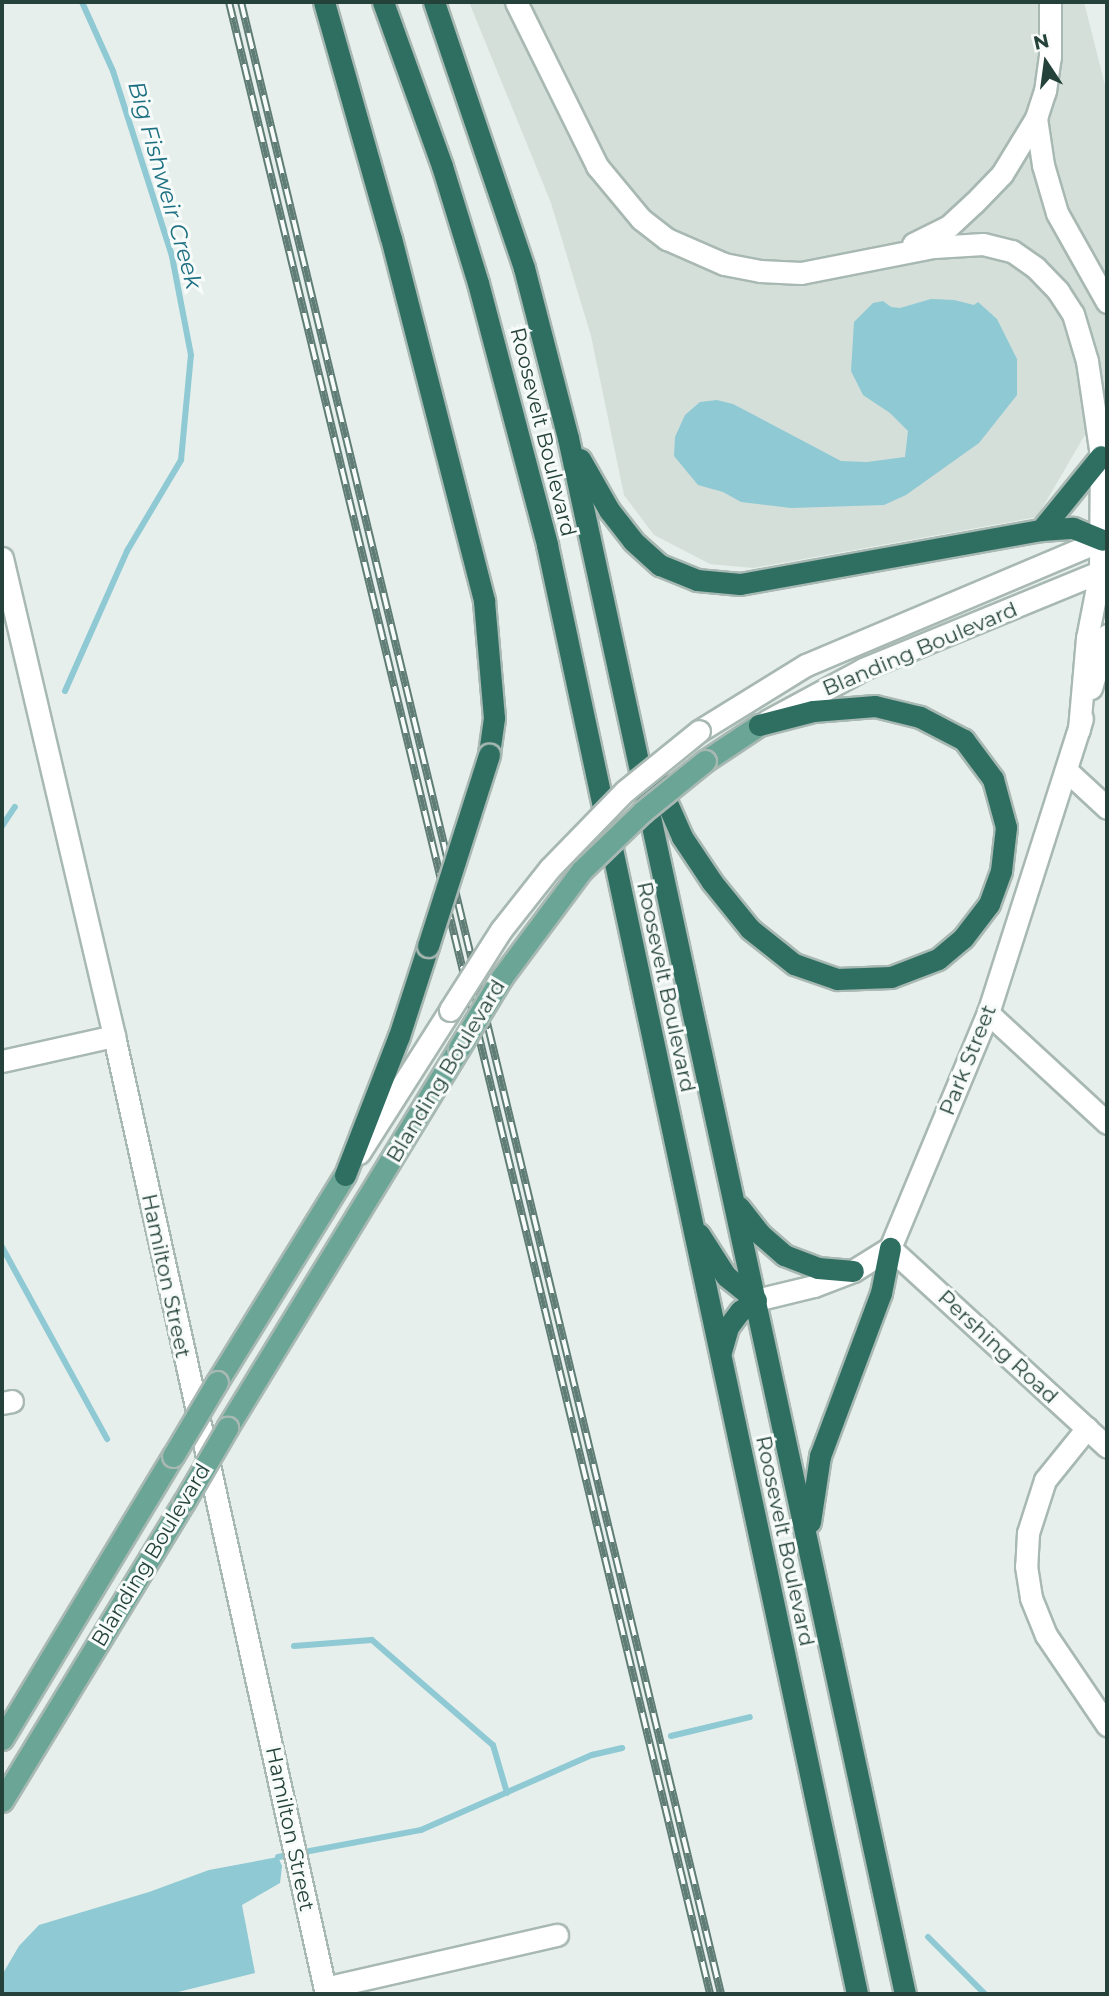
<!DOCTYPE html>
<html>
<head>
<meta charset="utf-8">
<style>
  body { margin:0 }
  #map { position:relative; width:1109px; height:1996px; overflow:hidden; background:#e6efeb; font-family:Montserrat,sans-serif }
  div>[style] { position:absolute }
  .built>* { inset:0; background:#d4dfda }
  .water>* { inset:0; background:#8ec9d4 }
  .stream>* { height:6px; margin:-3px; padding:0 3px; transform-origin:3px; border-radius:3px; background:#8ec9d4 }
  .roads { filter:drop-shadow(2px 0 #a8b8b2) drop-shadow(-2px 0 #a8b8b2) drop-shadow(0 2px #a8b8b2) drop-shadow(0 -2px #a8b8b2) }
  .minor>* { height:21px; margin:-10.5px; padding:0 10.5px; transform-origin:10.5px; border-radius:10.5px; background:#fff }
  .major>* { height:21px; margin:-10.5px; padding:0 10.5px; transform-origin:10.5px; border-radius:10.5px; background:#6aa596 }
  .highway>* { height:21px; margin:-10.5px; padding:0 10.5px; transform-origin:10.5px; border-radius:10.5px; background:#2f6f62 }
  .rail>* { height:8px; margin-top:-4px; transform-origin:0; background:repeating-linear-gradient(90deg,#f7fbf9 0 16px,#5f7d75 0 32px); box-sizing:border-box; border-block:2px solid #5f7d75 }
  .bridges { filter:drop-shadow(2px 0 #a8b8b2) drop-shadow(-2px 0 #a8b8b2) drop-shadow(0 2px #a8b8b2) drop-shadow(0 -2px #a8b8b2) }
  .minor-bridge>* { height:21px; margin:-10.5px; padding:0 10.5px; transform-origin:10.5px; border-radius:10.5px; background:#fff }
  .major-bridge>* { height:21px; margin:-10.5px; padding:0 10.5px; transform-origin:10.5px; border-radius:10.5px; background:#6aa596 }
  .highway-bridge>* { height:21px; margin:-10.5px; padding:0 10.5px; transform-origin:10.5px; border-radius:10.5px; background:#2f6f62 }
  span { translate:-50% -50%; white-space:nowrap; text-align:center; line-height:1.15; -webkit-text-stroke:6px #f7fbf9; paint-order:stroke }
  .street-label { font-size:21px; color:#24423a }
  .water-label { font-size:23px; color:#1c6f80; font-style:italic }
  .frame { position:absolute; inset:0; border:4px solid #24423a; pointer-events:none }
  .north { position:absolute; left:1011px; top:28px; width:70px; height:70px; -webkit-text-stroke:5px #f7fbf9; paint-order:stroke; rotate:347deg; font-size:19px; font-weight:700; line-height:28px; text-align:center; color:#24423a }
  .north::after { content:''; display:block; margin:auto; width:24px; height:32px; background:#24423a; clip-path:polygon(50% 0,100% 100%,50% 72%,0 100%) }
</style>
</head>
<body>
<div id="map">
  <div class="built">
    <div style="clip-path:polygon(469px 2px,1084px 2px,1107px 93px,1107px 397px,1037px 517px,753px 568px,710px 564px,654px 535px,624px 495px,591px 336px,551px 203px)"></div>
  </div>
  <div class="water">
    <div style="clip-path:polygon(931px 299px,954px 300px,974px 305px,978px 302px,997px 319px,1017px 359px,1017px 395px,979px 443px,906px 495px,884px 505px,791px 508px,741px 502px,723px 492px,698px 485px,674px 456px,675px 437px,685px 415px,700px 402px,717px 400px,733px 404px,841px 461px,867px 462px,905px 457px,908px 431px,890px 413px,863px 395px,851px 371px,854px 322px,873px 303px,883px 301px,891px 307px,900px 308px)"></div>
    <div style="clip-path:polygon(278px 1857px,282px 1866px,280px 1883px,242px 1905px,255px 1973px,170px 1994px,2px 1994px,2px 1975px,19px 1946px,39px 1925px,149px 1892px,209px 1870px)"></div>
  </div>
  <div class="stream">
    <div style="left:65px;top:691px;width:153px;rotate:-66.1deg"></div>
    <div style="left:127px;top:551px;width:106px;rotate:-59.3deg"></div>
    <div style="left:181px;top:460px;width:105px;rotate:-84.6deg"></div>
    <div style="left:191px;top:355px;width:101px;rotate:-100.9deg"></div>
    <div style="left:172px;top:256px;width:194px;rotate:-107.7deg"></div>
    <div style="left:113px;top:71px;width:76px;rotate:-114.2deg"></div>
    <div style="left:2px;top:826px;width:23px;rotate:-56deg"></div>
    <div style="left:2px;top:1247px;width:219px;rotate:61.3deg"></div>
    <div style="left:294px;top:1646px;width:78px;rotate:-4.4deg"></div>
    <div style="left:372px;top:1640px;width:160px;rotate:41deg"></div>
    <div style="left:493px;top:1745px;width:50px;rotate:73.7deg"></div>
    <div style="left:671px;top:1736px;width:81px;rotate:-13.5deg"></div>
    <div style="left:278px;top:1857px;width:146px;rotate:-10.7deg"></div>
    <div style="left:421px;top:1830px;width:187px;rotate:-23.7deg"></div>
    <div style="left:592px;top:1755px;width:31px;rotate:-13deg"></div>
    <div style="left:928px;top:1937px;width:81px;rotate:45deg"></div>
  </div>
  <div class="roads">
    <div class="minor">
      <div style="left:516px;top:2px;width:183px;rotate:63.7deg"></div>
      <div style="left:597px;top:166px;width:69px;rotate:50.3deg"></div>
      <div style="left:641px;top:219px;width:33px;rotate:38deg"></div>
      <div style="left:667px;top:239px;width:62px;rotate:23.7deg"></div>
      <div style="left:724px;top:264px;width:37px;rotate:11deg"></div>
      <div style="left:760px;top:271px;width:41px;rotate:2.8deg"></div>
      <div style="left:801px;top:273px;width:136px;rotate:-11.1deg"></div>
      <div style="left:934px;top:247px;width:49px;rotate:-3.5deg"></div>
      <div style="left:983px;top:244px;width:30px;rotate:14deg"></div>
      <div style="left:1012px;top:251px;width:29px;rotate:35deg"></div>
      <div style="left:1036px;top:268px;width:32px;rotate:46deg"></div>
      <div style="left:1058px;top:291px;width:27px;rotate:57deg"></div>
      <div style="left:1073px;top:314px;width:49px;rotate:73.4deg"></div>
      <div style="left:1087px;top:361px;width:96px;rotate:81.6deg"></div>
      <div style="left:1101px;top:456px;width:116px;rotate:90.5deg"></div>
      <div style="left:1100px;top:572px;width:67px;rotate:101.1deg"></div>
      <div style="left:1087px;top:638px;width:92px;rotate:95deg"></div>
      <div style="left:1036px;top:118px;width:48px;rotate:81.5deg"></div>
      <div style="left:1043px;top:165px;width:50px;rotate:73.7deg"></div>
      <div style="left:1057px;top:213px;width:102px;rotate:60.7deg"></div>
      <div style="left:913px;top:244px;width:40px;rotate:-26.6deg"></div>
      <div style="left:949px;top:226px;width:34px;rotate:-43deg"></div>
      <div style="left:974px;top:203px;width:40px;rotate:-46deg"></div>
      <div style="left:1002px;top:174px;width:66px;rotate:-58.7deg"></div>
      <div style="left:1036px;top:118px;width:28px;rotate:-72deg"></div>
      <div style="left:1045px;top:91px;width:34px;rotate:-82deg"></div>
      <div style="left:1050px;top:57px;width:55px;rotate:-90deg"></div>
      <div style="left:2px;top:558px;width:491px;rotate:76.8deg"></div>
      <div style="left:114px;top:1036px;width:981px;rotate:77.52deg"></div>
      <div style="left:1091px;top:688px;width:55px;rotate:-73.2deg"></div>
      <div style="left:767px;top:721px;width:109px;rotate:-28.4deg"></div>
      <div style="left:863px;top:669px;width:264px;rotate:-22.3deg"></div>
      <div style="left:699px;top:731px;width:126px;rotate:-31.7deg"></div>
      <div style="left:806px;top:665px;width:327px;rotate:-22.9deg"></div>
      <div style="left:1066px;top:770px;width:56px;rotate:42.8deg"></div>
      <div style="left:988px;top:1013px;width:162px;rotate:42.7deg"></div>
      <div style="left:2px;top:1061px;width:115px;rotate:-12.6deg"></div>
      <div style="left:359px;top:1153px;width:169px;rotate:-57.5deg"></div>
      <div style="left:890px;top:1248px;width:294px;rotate:42.5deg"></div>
      <div style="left:756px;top:1300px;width:60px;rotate:-13.6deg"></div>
      <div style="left:814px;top:1286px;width:42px;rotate:-21deg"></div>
      <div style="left:853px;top:1271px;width:44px;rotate:-31.9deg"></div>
      <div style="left:890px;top:1248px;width:255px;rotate:-67.4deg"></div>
      <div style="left:988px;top:1013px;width:309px;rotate:-72.3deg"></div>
      <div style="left:2px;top:1403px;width:10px;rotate:-11deg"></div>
      <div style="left:1087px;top:1428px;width:67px;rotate:128.9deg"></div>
      <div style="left:1045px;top:1480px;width:56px;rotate:107.8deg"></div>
      <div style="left:1028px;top:1533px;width:33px;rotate:93deg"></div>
      <div style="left:1026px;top:1566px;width:32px;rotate:81deg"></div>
      <div style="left:1031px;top:1598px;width:40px;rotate:68deg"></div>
      <div style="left:1046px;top:1635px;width:109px;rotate:55.9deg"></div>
      <div style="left:325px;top:1988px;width:238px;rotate:-12.9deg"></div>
    </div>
    <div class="major">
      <div style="left:705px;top:761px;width:65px;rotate:-33.7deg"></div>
      <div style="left:217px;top:1382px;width:243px;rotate:-58.3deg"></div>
      <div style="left:227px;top:1428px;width:445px;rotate:-58.6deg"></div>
      <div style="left:2px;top:1739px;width:331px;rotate:-58.9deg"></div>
      <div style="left:2px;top:1801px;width:350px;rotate:-58.7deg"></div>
    </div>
    <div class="highway">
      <div style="left:324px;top:2px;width:245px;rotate:74.2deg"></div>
      <div style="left:391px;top:238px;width:375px;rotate:75.6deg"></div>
      <div style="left:484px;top:601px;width:117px;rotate:85.1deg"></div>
      <div style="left:494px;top:718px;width:37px;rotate:98deg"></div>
      <div style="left:383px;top:2px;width:174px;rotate:70.2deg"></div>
      <div style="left:442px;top:166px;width:122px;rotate:72.9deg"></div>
      <div style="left:478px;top:283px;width:271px;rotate:75.2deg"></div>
      <div style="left:547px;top:545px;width:1482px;rotate:77.92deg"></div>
      <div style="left:434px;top:2px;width:281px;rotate:71.3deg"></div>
      <div style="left:524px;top:268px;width:176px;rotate:75.5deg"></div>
      <div style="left:568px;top:438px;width:1592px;rotate:77.78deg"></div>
      <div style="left:580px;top:459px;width:59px;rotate:60.4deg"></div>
      <div style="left:609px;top:510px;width:39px;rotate:52deg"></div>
      <div style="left:633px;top:541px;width:36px;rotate:42deg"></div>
      <div style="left:660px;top:565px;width:40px;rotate:22deg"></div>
      <div style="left:697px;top:580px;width:43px;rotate:5.3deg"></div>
      <div style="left:740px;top:584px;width:306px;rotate:-10.2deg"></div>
      <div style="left:1041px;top:530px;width:32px;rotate:-4deg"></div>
      <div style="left:1073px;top:528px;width:31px;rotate:22deg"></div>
      <div style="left:1041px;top:530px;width:95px;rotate:-51deg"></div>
      <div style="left:656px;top:778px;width:64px;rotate:66.2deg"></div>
      <div style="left:682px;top:837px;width:54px;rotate:56.3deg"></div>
      <div style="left:712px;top:882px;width:60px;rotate:51deg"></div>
      <div style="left:750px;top:929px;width:56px;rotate:38.5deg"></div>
      <div style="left:794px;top:964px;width:46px;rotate:19.2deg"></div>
      <div style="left:837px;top:979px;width:54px;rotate:-2.1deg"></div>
      <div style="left:891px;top:977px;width:50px;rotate:-21deg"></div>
      <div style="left:938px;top:959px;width:33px;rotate:-40deg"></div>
      <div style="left:963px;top:938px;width:43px;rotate:-52.6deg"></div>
      <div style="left:989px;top:904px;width:35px;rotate:-70deg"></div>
      <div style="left:1001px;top:871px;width:44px;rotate:-83.5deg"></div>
      <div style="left:1006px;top:827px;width:50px;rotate:-105.2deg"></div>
      <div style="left:993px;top:779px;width:49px;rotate:-126.6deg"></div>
      <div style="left:964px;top:740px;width:50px;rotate:-152.4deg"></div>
      <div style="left:920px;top:717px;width:46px;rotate:-166.3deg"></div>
      <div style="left:875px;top:706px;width:62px;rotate:175.4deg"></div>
      <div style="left:813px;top:711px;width:56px;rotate:165.5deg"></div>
      <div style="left:345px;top:1175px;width:149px;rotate:-68.8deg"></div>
      <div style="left:399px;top:1036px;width:95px;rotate:-72.1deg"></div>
      <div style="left:739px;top:1207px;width:34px;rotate:52deg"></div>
      <div style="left:760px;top:1234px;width:32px;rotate:41deg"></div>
      <div style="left:784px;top:1255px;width:36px;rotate:21deg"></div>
      <div style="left:818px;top:1268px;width:35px;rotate:5deg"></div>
      <div style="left:699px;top:1234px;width:50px;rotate:57.3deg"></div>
      <div style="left:726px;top:1276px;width:38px;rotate:39deg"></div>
      <div style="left:756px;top:1300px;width:19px;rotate:145deg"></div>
      <div style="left:740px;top:1311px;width:20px;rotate:127deg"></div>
      <div style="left:728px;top:1327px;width:25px;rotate:106deg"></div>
      <div style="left:810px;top:1522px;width:67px;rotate:-81.4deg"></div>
      <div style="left:820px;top:1456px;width:174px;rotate:-69.5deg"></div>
      <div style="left:881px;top:1293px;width:46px;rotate:-78.7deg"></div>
    </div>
  </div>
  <div class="rail">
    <div style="left:229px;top:2px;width:2049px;rotate:76.42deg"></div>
    <div style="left:241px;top:2px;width:2049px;rotate:76.45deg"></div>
  </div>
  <div class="bridges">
    <div class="minor-bridge">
      <div style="left:450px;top:1010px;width:95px;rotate:-57.5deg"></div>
      <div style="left:501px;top:930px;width:79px;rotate:-51.7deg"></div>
      <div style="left:550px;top:868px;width:107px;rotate:-45.8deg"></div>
      <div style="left:625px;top:791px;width:95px;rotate:-39deg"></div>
    </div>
    <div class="major-bridge">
      <div style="left:459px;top:1048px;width:83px;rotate:-58.8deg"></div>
      <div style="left:502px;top:977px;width:132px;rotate:-53.3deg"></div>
      <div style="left:581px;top:871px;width:85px;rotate:-44deg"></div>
      <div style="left:642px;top:812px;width:81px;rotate:-39deg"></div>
      <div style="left:173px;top:1456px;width:86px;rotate:-59.3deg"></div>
      <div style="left:184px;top:1502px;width:86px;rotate:-59.8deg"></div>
    </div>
    <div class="highway-bridge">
      <div style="left:428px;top:946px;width:201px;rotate:-72.3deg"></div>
    </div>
  </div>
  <div class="street-label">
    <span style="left:543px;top:432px;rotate:76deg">Roosevelt Boulevard</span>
    <span style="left:920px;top:649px;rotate:-23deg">Blanding Boulevard</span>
    <span style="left:666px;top:987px;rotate:78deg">Roosevelt Boulevard</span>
    <span style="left:968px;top:1060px;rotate:-68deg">Park Street</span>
    <span style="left:446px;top:1071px;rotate:-59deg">Blanding Boulevard</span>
    <span style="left:166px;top:1276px;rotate:78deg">Hamilton Street</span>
    <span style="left:998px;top:1347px;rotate:43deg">Pershing Road</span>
    <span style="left:785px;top:1541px;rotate:78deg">Roosevelt Boulevard</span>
    <span style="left:151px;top:1555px;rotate:-59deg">Blanding Boulevard</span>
    <span style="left:290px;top:1829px;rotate:78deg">Hamilton Street</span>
  </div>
  <div class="water-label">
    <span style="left:165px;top:185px;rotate:74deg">Big Fishweir Creek</span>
  </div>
  <div class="frame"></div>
  <div class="north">N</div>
</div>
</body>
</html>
